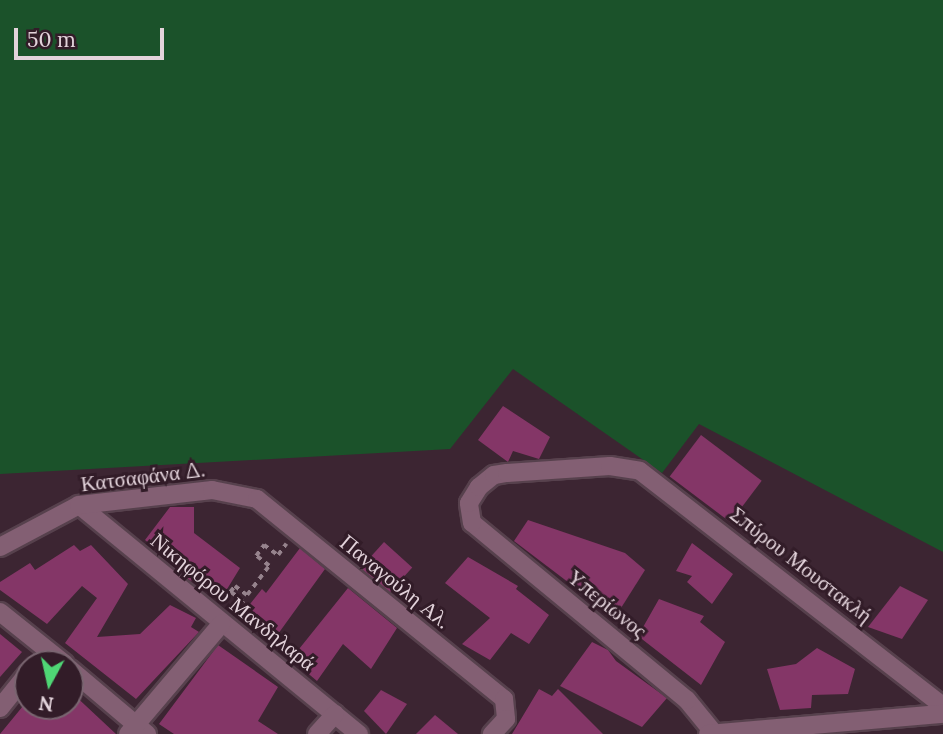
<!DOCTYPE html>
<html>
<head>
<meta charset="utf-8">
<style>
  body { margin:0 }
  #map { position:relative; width:943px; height:734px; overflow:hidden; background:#3c2532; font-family:Lora,serif }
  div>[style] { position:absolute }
  .green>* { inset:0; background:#1b522a }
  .building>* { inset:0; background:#843667; transform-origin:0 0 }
  .path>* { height:3.5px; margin-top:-1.75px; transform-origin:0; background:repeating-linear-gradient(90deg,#96838d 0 5px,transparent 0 10px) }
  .roads { filter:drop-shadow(2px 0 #57414d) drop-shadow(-2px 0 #57414d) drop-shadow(0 2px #57414d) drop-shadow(0 -2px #57414d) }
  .minor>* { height:18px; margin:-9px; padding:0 9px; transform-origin:9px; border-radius:9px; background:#835f73 }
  span { translate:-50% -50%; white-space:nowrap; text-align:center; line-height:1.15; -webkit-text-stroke:6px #321c28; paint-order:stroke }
  .street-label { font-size:21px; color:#e3d3db }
  .north { position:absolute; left:14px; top:650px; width:70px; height:70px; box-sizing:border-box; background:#321c28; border:2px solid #796570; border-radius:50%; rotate:188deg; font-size:19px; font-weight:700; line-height:28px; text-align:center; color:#e3d3db }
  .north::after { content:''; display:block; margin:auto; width:24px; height:32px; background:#4fd675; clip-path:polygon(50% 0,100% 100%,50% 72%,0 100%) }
  .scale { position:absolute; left:14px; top:28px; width:150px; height:32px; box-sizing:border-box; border:4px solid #e3d3db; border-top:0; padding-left:9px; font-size:21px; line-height:24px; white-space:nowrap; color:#e3d3db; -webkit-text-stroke:5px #321c28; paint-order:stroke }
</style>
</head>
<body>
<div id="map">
  <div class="green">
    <div style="clip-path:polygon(0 0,943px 0,943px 552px,699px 424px,662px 473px,513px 369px,450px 449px,0 474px)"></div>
  </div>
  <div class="building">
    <div style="clip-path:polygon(503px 406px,550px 437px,539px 459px,513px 451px,508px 462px,478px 440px)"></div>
    <div style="left:701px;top:435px;width:76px;height:52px;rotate:37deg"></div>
    <div style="clip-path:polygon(170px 507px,194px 507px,194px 533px,240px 568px,221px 599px,188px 579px,188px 574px,145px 540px)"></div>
    <div style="clip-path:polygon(528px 520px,625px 553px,645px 570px,621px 608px,581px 592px,514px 541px)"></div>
    <div style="left:384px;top:542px;width:38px;height:35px;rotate:42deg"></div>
    <div style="clip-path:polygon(692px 543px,733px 574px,712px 604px,687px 582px,692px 576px,676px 571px)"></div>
    <div style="clip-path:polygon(74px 545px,80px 551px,91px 545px,128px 584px,97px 637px,140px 634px,170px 605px,196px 618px,191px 627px,199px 632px,136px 699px,65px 643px,97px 598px,82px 586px,47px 624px,0 590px,0 582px,30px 563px,35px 570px)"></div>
    <div style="clip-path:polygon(300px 548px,325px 569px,278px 634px,243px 613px,262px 589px,266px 593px)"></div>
    <div style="clip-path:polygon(468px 557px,518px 586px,516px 589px,549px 615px,529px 644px,511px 633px,490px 660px,462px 644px,490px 618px,445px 583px)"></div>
    <div style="clip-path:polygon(900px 586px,928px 600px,902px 639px,868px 627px)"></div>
    <div style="clip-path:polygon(348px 588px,397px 628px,371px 669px,343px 644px,317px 681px,291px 659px)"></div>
    <div style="clip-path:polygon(659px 599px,704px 616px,700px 622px,725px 642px,701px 685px,638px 636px)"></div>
    <div style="clip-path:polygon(0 634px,22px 652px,0 677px)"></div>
    <div style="clip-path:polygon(592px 642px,608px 650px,616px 661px,667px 698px,642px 727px,560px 686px)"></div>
    <div style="clip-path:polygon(218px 645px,278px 687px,258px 721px,278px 734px,174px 734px,159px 724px)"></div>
    <div style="clip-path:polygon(817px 648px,855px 669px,848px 694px,812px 695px,811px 708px,780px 710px,767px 669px,796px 664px)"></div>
    <div style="clip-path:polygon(539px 689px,552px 696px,558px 689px,603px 734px,512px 734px)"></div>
    <div style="clip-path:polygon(381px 690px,407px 704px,386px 734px,364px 711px)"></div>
    <div style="clip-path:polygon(70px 691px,116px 734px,0 734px,23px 706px,70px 706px)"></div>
    <div style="clip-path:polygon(435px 715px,458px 734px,416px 734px)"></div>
  </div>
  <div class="path">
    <div style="left:237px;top:610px;width:11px;rotate:-56deg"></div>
    <div style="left:243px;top:601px;width:16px;rotate:-145deg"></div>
    <div style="left:230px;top:592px;width:8px;rotate:-50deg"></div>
    <div style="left:235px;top:586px;width:15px;rotate:37deg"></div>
    <div style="left:247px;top:595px;width:36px;rotate:-53deg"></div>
    <div style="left:269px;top:566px;width:16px;rotate:-142deg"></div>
    <div style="left:256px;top:556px;width:14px;rotate:-54deg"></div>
    <div style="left:264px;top:545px;width:17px;rotate:36deg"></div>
    <div style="left:278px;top:555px;width:14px;rotate:-54deg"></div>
  </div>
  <div class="roads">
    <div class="minor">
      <div style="left:79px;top:505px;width:362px;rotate:39.3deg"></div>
      <div style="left:0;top:547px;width:89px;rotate:-28deg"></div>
      <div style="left:79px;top:505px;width:134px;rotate:-6.4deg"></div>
      <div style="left:212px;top:490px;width:46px;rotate:11.3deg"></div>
      <div style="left:257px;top:499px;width:318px;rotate:39deg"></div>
      <div style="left:504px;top:699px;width:20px;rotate:84deg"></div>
      <div style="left:506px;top:719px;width:21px;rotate:133deg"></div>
      <div style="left:0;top:612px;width:83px;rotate:38.7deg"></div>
      <div style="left:70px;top:669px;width:101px;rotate:40.2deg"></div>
      <div style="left:0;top:708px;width:45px;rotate:-51.3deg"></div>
      <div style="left:714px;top:733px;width:43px;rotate:-129.3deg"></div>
      <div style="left:687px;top:700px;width:278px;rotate:-140.5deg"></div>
      <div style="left:472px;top:523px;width:20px;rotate:-99deg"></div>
      <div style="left:469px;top:503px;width:19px;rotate:-58deg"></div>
      <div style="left:479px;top:487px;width:19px;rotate:-39deg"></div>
      <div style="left:494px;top:475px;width:13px;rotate:-9deg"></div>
      <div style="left:507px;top:473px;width:103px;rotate:-3.9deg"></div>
      <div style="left:610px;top:466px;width:30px;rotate:9deg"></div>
      <div style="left:640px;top:471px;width:383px;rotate:37.8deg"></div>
      <div style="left:128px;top:734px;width:145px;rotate:-49.7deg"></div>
      <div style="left:317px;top:734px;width:27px;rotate:-48deg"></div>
      <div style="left:708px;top:734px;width:236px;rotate:-4.9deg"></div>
    </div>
  </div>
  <div class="street-label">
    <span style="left:143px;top:477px;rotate:-7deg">Κατσαφάνα Δ.</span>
    <span style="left:801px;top:565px;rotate:38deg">Σπύρου Μουστακλή</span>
    <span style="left:395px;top:582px;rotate:39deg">Παναγούλη Αλ.</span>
    <span style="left:233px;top:602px;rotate:39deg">Νικηφόρου Μανδηλαρά</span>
    <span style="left:607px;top:604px;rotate:39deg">Υπερίωνος</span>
  </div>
  <div class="north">N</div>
  <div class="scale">50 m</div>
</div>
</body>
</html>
